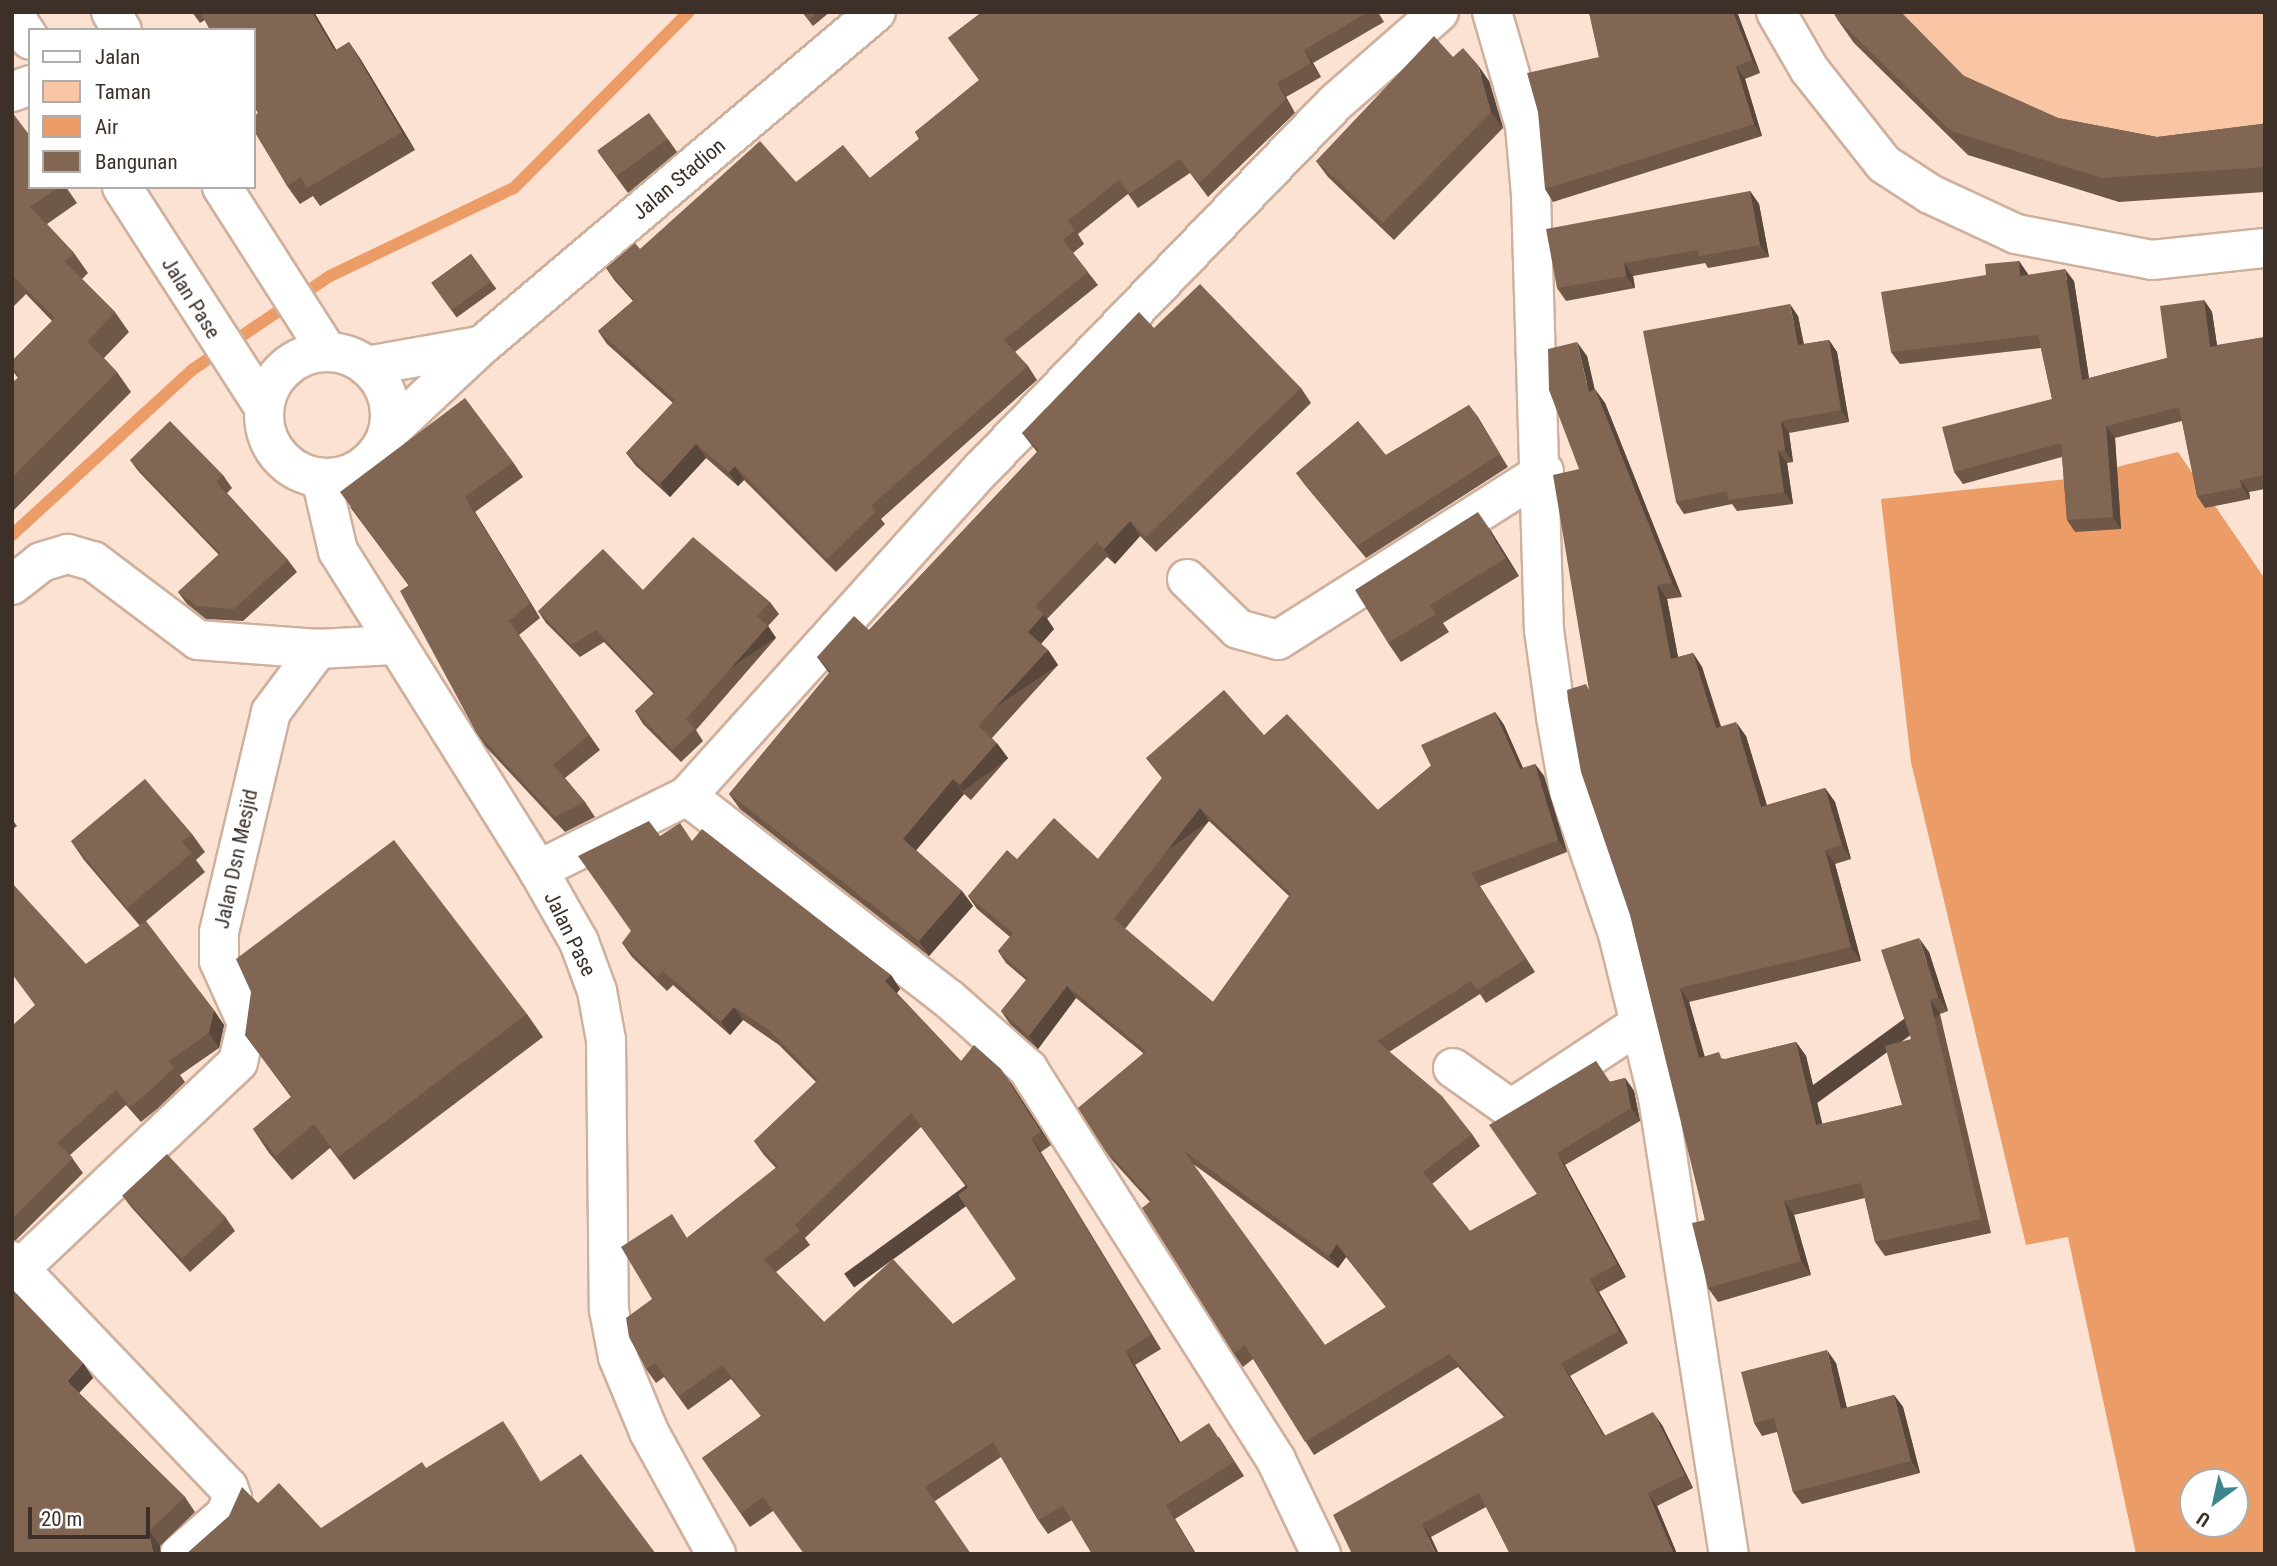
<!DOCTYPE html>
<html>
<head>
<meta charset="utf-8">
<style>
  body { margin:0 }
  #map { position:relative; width:2277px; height:1566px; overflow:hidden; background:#fbe2d2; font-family:"Roboto Condensed",sans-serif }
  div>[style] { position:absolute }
  .green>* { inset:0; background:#f9c6a5 }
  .water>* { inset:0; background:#ec9d67 }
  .stream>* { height:12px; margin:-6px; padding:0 6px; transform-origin:6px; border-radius:6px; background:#ec9d67 }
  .roads { filter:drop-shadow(2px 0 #ceb09d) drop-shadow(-2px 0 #ceb09d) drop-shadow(0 2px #ceb09d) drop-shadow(0 -2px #ceb09d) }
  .street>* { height:38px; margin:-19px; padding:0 19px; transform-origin:19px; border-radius:19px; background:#fff }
  .secondary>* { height:38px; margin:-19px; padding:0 19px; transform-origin:19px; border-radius:19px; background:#fff }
  .secondary>.ring { margin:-19px; padding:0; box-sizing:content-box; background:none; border:38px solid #fff; border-radius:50% }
  .wall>* { inset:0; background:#6f5848; transform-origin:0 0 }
  .shaded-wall>* { inset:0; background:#5a473b; transform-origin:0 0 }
  .building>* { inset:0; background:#816654; transform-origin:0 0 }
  span { translate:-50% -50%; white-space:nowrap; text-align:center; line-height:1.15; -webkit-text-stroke:7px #fff; paint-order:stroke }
  .street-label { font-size:21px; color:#3c3029 }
  .frame { position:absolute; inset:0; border:14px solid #3c3029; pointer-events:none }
  .legend { position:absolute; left:28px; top:28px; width:228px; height:161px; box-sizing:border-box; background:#fff; border:2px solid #b1aca9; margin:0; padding:9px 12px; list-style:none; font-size:21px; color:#3c3029 }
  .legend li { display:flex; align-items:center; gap:14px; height:35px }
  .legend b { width:35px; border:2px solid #b1aca9 }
  .north { position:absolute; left:2179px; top:1468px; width:70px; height:70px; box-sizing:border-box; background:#fff; border:2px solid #b1aca9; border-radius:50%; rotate:213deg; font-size:19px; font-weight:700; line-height:28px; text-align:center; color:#3c3029 }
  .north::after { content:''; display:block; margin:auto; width:24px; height:32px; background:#3e868d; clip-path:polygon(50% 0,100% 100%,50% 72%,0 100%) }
  .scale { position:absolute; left:28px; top:1507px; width:122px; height:32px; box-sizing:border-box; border:4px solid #3c3029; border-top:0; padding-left:9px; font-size:21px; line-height:24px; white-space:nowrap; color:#3c3029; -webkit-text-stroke:5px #fff; paint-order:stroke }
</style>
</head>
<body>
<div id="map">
  <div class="green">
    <div style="clip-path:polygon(1838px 12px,2265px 12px,2265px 192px,1968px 155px,1854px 43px)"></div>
  </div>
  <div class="water">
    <div style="clip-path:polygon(evenodd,2178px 452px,2265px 579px,2265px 1554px,2136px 1554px,2068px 1237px,2026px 1245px,1911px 762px,1881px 499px,2067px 479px,2178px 452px,2193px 1482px,2235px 1482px,2235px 1524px,2193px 1524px,2193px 1482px)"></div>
  </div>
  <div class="stream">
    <div style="left:12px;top:535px;width:244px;rotate:-42.5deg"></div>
    <div style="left:192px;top:370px;width:167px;rotate:-34.3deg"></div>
    <div style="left:330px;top:276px;width:204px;rotate:-25.6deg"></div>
    <div style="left:514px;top:188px;width:248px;rotate:-45.2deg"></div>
  </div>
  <div class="roads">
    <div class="street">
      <div style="left:1492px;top:12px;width:119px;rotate:73.9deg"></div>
      <div style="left:1525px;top:126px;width:69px;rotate:85deg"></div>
      <div style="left:1531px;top:195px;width:435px;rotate:88.3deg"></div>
      <div style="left:1544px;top:630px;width:88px;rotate:82.1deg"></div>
      <div style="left:1556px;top:717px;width:75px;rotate:80deg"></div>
      <div style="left:1569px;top:791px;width:151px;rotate:71.1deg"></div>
      <div style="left:1618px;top:934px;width:168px;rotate:76.2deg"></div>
      <div style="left:1658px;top:1097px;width:462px;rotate:81.2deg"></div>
      <div style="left:1776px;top:12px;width:66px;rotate:59.9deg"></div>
      <div style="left:1809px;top:69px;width:121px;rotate:51.7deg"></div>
      <div style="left:1884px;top:164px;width:55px;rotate:33.1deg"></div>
      <div style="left:1930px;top:194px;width:95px;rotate:24.9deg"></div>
      <div style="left:2016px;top:234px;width:138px;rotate:10.8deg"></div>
      <div style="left:2152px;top:260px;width:114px;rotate:-6.1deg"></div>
      <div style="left:367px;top:366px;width:114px;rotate:-10.1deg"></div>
      <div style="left:388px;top:433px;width:127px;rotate:-43.1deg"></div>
      <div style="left:481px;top:346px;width:517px;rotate:-40.22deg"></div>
      <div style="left:321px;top:478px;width:75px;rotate:76.9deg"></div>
      <div style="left:338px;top:551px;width:377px;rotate:57.9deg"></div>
      <div style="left:538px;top:870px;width:83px;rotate:60.3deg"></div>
      <div style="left:579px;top:942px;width:52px;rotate:69.8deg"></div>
      <div style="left:597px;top:991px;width:50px;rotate:79.6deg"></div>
      <div style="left:606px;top:1040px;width:270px;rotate:89.4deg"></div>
      <div style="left:609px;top:1310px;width:48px;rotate:79.2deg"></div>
      <div style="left:618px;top:1357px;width:81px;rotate:67.5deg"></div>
      <div style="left:649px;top:1432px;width:139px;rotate:61.2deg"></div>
      <div style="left:1187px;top:579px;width:71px;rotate:44.4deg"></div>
      <div style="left:1238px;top:629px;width:41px;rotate:15.4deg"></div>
      <div style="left:1278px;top:640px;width:315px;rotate:-32.4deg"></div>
      <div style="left:12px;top:585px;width:37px;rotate:-38deg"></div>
      <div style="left:41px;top:562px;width:28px;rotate:-17deg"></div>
      <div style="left:68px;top:554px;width:26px;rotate:16deg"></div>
      <div style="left:93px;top:561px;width:131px;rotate:37deg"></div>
      <div style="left:198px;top:640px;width:120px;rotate:4.3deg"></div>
      <div style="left:318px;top:649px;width:76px;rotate:-3deg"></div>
      <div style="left:687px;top:796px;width:331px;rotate:37.8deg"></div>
      <div style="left:949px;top:999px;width:106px;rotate:41.5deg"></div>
      <div style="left:1028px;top:1069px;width:463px;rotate:57.6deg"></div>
      <div style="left:1276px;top:1460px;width:104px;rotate:64.4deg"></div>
      <div style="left:538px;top:870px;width:166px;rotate:-26.4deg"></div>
      <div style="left:687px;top:796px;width:433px;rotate:-48deg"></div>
      <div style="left:977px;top:474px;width:516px;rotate:-46.02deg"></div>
      <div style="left:1335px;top:103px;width:138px;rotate:-41.2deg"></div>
      <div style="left:1453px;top:1068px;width:71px;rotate:35.3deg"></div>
      <div style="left:1511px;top:1109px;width:156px;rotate:-33.5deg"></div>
      <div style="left:12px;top:1261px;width:313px;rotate:46.3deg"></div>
      <div style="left:228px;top:1487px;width:12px;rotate:70deg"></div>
      <div style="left:232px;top:1498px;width:18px;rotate:112deg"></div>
      <div style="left:225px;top:1515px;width:60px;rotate:139.1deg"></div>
      <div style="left:12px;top:1276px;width:311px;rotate:-43.4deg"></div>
      <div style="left:238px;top:1062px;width:40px;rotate:-77deg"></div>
      <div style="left:247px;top:1023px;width:68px;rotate:-114.3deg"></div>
      <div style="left:219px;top:961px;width:29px;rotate:-90deg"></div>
      <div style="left:219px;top:932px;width:226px;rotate:-76.7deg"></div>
      <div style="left:271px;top:712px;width:79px;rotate:-53.3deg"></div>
    </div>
    <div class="secondary">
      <div style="left:12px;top:12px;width:33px;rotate:57deg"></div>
      <div style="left:111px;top:12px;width:21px;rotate:59deg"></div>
      <div style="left:12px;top:92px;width:19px;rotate:-21deg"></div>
      <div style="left:122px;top:187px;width:262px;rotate:57.2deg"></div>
      <div style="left:222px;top:187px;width:195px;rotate:57.4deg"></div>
      <div class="ring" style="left:264px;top:352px;width:88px;height:88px"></div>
    </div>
  </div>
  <div class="wall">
    <div style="clip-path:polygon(192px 12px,314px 12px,336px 50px,349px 42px,361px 60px,415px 150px,320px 206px,313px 196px,300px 204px,287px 186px,258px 113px,205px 20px,200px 23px)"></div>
    <div style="clip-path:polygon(802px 12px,830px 12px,813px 26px)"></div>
    <div style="clip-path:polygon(982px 12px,1378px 12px,1384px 22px,1313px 63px,1321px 77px,1286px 97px,1295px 113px,1208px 197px,1190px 173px,1138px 208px,1128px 194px,1078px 234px,1084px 244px,1073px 253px,1098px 285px,1015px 352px,1028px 366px,1037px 380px,881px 519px,885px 524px,836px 572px,744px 480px,738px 486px,706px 458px,670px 497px,636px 466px,626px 453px,673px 403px,607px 344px,598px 331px,633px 301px,615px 281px,606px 268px,640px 249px,796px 182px,870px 178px,919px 139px,915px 132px,979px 80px,948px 38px)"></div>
    <div style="clip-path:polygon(1589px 12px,1737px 12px,1760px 73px,1745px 79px,1762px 136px,1553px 202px,1545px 189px,1599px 57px)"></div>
    <div style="clip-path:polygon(1837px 19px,2058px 118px,2157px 137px,2262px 124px,2265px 122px,2265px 192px,2119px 202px,1968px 155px,1854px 43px)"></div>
    <div style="clip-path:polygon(1453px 57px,1489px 81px,1503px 128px,1394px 240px,1328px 177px,1316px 161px)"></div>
    <div style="clip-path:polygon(12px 112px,30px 187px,66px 187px,77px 203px,47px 224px,74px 253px,88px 273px,82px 279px,115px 312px,129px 332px,104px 358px,117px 372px,131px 392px,12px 512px,12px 383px,18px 378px,12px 370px,12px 361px,52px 321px,26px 294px,12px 308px)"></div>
    <div style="clip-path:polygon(668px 139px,677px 152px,628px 193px,598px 152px)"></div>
    <div style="clip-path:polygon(1750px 191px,1759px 204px,1769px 257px,1708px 268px,1705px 263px,1633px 276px,1635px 288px,1566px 301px,1557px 288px)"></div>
    <div style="left:471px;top:254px;width:43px;height:49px;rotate:54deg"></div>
    <div style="clip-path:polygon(2019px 261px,2028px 275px,2074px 281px,2089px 378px,2167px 358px,2204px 300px,2212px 312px,2217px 345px,2265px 337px,2265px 489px,2249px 492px,2250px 499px,2205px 508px,2197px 496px,2182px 421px,2115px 438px,2121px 529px,2075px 532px,2067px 520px,2062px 457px,1963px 484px,1954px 472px,2052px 399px,2041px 348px,1900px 364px,1891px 352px,1986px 275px)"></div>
    <div style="clip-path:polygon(1798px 316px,1804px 344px,1829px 340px,1837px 352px,1849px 422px,1789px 433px,1793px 462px,1787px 463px,1793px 504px,1737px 511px,1732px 504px,1684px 514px,1676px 502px)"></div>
    <div style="clip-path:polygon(1154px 328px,1301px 388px,1311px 403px,1156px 552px,1140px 536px,1115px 564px,1107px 557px,1047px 619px,1054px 629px,1041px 644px,1048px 650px,1058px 665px,992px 738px,1008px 758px,971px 800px,964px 794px,916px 850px,962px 891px,973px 906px,929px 956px,740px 809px,729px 794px,829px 673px,817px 657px,869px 630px,1037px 452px,1022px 433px)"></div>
    <div style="clip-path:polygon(1587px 356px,1595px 390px,1605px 403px,1682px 597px,1667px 599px,1678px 657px,1693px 653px,1702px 667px,1721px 726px,1746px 736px,1767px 805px,1825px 788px,1835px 802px,1851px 859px,1835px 864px,1861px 961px,1689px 1002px,1704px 1056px,1725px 1059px,1796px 1042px,1806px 1056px,1822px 1124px,1902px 1105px,1911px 1039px,1929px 952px,1948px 1011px,1940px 1014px,1991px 1233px,1885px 1256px,1875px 1242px,1865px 1198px,1794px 1215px,1811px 1275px,1718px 1302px,1708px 1288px,1705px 1220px,1589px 689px)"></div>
    <div style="clip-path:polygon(1469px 405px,1508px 467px,1366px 558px,1305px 485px,1296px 473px,1386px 455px)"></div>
    <div style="clip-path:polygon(130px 460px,223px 475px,232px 488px,227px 493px,288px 560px,297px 572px,243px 621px,206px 619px,187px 604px,178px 592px,219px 555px,139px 472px)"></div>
    <div style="clip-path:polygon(513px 462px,523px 477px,475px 512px,540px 618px,519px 635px,600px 750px,565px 778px,585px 802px,595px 817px,565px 832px,486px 747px,476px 732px,409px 586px,350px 507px)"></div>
    <div style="clip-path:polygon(1491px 531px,1519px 576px,1443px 623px,1449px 632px,1401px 662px,1388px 643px)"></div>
    <div style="clip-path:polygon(643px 590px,770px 602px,779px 614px,768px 626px,776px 638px,696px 730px,703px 741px,681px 762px,643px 724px,635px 711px,654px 694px,604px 642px,580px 657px,546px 623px,538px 611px)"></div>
    <div style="clip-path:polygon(evenodd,1495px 712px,1504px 725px,1523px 768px,1535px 764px,1544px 776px,1567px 852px,1480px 886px,1535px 972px,1486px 1003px,1480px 994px,1389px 1052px,1472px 1134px,1480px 1146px,1432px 1184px,1470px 1231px,1537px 1194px,1596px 1061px,1610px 1082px,1625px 1078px,1634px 1091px,1640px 1121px,1565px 1165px,1626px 1277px,1599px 1292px,1628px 1343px,1570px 1376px,1605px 1436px,1662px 1425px,1693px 1488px,1657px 1506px,1677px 1554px,1510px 1554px,1486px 1507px,1431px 1537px,1352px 1554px,1504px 1417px,1458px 1367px,1314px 1455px,1253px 1359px,1243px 1367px,1234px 1354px,1150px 1202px,1112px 1160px,1103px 1147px,1143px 1053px,1076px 998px,1038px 1049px,1010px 1024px,1001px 1011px,1026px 980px,1006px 963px,998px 951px,1010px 937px,977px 909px,968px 896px,1017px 859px,1098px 859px,1162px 778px,1146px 758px,1264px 735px,1378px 810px,1495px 712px,1209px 821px,1289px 896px,1213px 1002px,1125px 929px,1209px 821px,1495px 712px,1193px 1164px,1338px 1268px,1346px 1257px,1386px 1307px,1325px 1345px,1193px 1164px)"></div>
    <div style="clip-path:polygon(12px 819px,17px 826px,12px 830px)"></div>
    <div style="clip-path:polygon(192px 834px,205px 852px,196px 860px,205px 872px,145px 922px,224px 1025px,219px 1048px,180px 1075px,185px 1082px,157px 1109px,141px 1122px,126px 1105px,70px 1155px,83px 1173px,16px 1240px,12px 1241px,12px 1026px,35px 1006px,86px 964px,140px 926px,84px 860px,71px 841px)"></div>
    <div style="clip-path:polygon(evenodd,660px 836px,692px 841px,891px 975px,900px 989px,897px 993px,961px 1061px,1011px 1083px,1051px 1145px,1041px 1152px,1161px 1349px,1135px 1365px,1180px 1442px,1219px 1437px,1244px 1476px,1175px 1519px,1196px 1554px,1092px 1554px,1072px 1520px,1048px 1534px,1038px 1520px,1001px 1457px,935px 1501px,773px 1511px,750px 1527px,702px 1458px,761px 1416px,731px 1379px,688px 1410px,664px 1377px,656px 1383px,646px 1369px,652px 1299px,688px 1237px,776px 1168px,764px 1155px,754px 1141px,816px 1082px,779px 1045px,743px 1020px,730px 1035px,673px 985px,667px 991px,632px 957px,622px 943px,631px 931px,660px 836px,921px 1127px,967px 1188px,1016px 1279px,953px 1324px,824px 1322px,776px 1272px,810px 1245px,805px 1238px,921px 1127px)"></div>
    <div style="clip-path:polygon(527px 1014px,543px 1037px,354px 1180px,330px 1148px,292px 1180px,269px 1153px,253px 1129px,291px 1097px,245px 1035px)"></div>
    <div style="clip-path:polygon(122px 1195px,226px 1218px,235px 1231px,190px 1272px,131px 1207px)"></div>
    <div style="clip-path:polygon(83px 1363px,93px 1378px,79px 1393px,185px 1497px,195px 1512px,160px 1546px,12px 1554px)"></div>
    <div style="clip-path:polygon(1836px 1363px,1847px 1408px,1894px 1395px,1903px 1407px,1920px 1473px,1802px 1504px,1793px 1492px,1777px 1432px,1762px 1436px,1754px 1423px)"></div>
  </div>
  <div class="shaded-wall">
    <div style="clip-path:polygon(312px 12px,314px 12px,347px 68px,335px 51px)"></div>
    <div style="clip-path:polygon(1733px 12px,1737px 12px,1760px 73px,1752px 60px)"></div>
    <div style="clip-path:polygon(349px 42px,361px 60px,415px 150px,402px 132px)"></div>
    <div style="clip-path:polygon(1304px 50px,1313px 63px,1321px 77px,1311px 63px)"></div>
    <div style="clip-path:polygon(1478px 65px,1489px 81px,1503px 128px,1491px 112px)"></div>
    <div style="clip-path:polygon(1736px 66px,1745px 79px,1762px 136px,1754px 124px)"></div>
    <div style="clip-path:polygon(1277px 83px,1286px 97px,1295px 113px,1286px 99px)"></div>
    <div style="clip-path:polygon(1750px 191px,1759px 204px,1769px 257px,1760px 245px)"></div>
    <div style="clip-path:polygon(2019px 261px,2028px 274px,2029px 288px,2020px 276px)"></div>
    <div style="clip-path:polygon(1624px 263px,1633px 276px,1635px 288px,1626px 276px)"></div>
    <div style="clip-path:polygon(2065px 269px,2074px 281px,2091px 392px,2082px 380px)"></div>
    <div style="clip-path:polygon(2204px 300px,2212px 312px,2219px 359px,2210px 347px)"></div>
    <div style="clip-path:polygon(1790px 304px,1798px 316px,1806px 357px,1798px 345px)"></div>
    <div style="clip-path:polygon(1829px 340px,1837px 352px,1849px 422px,1841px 410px)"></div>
    <div style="clip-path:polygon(1577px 342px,1587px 356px,1598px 406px,1589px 392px)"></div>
    <div style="clip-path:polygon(1595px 389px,1605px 403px,1682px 597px,1672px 583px)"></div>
    <div style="clip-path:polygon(1469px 405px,1478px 417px,1508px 467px,1500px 454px)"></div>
    <div style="clip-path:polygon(1781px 421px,1789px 433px,1793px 462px,1785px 450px)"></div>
    <div style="clip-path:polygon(2106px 426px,2115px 438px,2121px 529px,2113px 517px)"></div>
    <div style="clip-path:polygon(696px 444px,706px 458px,670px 497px,660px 484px)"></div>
    <div style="clip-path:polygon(1778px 451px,1787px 463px,1793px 504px,1784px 492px)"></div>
    <div style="clip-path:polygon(735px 466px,744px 480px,738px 486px,729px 472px)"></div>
    <div style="clip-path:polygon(2240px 480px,2249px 492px,2250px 499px,2242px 487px)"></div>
    <div style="clip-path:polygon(465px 497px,475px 512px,540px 618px,530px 603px)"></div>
    <div style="clip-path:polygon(1478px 512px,1491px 531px,1519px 576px,1506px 558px)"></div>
    <div style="clip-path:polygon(1130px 521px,1140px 536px,1115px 564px,1104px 549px)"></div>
    <div style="clip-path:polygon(1657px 585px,1667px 599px,1681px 673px,1671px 659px)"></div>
    <div style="clip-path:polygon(1044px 614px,1054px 629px,1038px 647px,1028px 632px)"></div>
    <div style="left:768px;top:626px;width:14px;height:124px;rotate:56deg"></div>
    <div style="left:1048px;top:650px;width:18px;height:103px;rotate:56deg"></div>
    <div style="clip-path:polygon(1693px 653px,1702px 667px,1725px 742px,1716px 728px)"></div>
    <div style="clip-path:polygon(1495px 712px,1504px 725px,1529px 782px,1520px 769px)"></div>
    <div style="clip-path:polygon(1736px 722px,1746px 736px,1771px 820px,1761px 807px)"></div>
    <div style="left:997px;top:743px;width:19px;height:56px;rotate:54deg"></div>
    <div style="clip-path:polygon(1535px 764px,1544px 776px,1567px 852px,1558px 840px)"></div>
    <div style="clip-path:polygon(953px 779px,964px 794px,913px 854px,903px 839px)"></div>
    <div style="clip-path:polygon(1825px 788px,1835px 802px,1851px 859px,1842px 845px)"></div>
    <div style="left:1200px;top:808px;width:16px;height:140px;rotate:55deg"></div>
    <div style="clip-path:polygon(1825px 850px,1835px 864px,1861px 961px,1851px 947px)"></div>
    <div style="clip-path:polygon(962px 891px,973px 906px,929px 956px,919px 941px)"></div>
    <div style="clip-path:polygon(1919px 938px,1929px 952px,1948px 1011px,1938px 997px)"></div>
    <div style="clip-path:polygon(891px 975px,900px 989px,895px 995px,885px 981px)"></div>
    <div style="clip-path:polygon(1067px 986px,1076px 998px,1038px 1049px,1029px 1036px)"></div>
    <div style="clip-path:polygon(1680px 988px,1689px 1002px,1709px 1071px,1699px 1058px)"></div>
    <div style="left:1930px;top:1000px;width:17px;height:225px;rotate:54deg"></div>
    <div style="clip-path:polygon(734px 1007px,743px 1020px,730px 1035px,721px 1022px)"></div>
    <div style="clip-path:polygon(214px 1010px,224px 1025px,219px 1048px,209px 1033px)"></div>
    <div style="clip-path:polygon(1796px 1042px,1806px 1056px,1826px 1139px,1816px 1125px)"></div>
    <div style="clip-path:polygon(1001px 1069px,1011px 1083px,1051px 1145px,1041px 1132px)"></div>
    <div style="clip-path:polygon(1625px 1078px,1634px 1091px,1640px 1121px,1631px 1108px)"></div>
    <div style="left:1031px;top:1138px;width:17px;height:231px;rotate:54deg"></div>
    <div style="clip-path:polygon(1557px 1153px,1565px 1165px,1626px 1277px,1617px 1264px)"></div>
    <div style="clip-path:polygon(1784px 1201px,1794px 1215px,1811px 1275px,1801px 1261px)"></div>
    <div style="clip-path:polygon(1337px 1244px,1346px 1257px,1338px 1268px,1329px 1256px)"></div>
    <div style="clip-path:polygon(1590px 1279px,1599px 1292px,1628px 1343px,1619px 1331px)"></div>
    <div style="clip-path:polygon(1827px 1350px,1836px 1363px,1850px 1422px,1841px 1409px)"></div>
    <div style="clip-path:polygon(1125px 1351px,1135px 1365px,1189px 1457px,1179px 1443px)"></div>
    <div style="clip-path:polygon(83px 1363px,93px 1378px,77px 1395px,67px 1381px)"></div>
    <div style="clip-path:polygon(1561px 1363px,1570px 1376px,1613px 1449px,1604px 1436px)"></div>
    <div style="clip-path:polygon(1894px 1395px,1903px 1407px,1920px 1473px,1911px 1461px)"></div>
    <div style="clip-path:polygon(1653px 1412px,1662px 1425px,1693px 1488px,1685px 1475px)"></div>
    <div style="clip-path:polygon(503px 1421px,513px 1436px,550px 1497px,540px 1482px)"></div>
    <div style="clip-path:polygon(1648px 1493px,1657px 1506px,1677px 1554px,1674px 1554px)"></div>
    <div style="clip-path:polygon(1166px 1505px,1175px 1519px,1196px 1554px,1195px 1554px)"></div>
    <div style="clip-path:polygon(1422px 1524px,1431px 1537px,1439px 1554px,1436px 1554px)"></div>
    <div style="clip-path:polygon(149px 1531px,160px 1546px,161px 1554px,153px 1554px)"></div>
  </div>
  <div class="building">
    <div style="clip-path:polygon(200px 12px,312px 12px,335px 51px,349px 42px,402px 132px,307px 188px,301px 177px,287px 186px,254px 131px,254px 116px,258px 113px,254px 105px,254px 30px,210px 30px)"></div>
    <div style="clip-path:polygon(803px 12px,818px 12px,809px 20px)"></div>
    <div style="clip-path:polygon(982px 12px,1368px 12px,1304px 50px,1311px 63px,1277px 83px,1286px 99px,1199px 183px,1180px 159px,1129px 194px,1119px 180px,1068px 221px,1075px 230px,1063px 240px,1088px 272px,1004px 340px,1028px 366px,871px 506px,876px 511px,827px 559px,735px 466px,729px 472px,696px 444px,660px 484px,626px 453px,675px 400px,598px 331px,634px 300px,606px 268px,635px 243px,640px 249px,760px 141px,796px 182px,843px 145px,870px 178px,920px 138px,915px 132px,980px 80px,948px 38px)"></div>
    <div style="clip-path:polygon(1589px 12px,1733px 12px,1752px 60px,1736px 66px,1754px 124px,1545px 189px,1538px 112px,1527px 73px,1599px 57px)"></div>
    <div style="clip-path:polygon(1833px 12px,1901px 12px,1965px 77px,2058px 118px,2157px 137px,2262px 124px,2265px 122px,2265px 167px,2102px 178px,1951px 131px,1837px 19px)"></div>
    <div style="clip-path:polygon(1434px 36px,1453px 57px,1463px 48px,1478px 65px,1491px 112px,1383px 223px,1316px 161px)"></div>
    <div style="clip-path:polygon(12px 112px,30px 136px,30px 187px,58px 187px,30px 207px,74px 253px,65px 262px,115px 312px,87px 342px,117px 372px,12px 478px,12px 383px,20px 376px,12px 368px,12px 361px,55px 318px,12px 275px)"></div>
    <div style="left:649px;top:113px;width:32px;height:64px;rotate:54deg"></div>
    <div style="clip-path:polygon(1750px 191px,1760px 245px,1699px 256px,1698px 250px,1624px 263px,1626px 276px,1557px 288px,1546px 229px)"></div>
    <div style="left:471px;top:254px;width:34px;height:49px;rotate:54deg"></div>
    <div style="clip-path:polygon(2019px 261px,2020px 276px,2065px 269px,2082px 380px,2167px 358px,2160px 306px,2204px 300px,2210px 347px,2265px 337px,2265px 475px,2240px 480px,2242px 487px,2197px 496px,2179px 407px,2106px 426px,2113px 517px,2067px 520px,2061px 443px,1954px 472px,1942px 427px,2052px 399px,2038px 335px,1891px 352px,1881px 292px,1986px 275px,1985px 264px)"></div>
    <div style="clip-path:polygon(1200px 284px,1301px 388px,1146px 537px,1130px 521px,1104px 549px,1097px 542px,1035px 606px,1044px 614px,1028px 632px,1048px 650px,978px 726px,997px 743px,960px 785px,953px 779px,903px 839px,962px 891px,919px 941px,729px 794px,831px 671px,817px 657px,854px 616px,869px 630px,1039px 450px,1022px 433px,1139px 312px,1154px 328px)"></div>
    <div style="clip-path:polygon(1790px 304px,1798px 345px,1829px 340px,1841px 410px,1781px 421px,1785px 450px,1778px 451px,1784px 492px,1728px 500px,1727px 491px,1676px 502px,1643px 331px)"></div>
    <div style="clip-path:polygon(1577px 342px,1589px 392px,1595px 389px,1672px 583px,1657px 585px,1671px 659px,1693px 653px,1716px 728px,1736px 722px,1761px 807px,1825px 788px,1842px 845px,1825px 850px,1851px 947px,1680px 988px,1699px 1058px,1719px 1052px,1722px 1060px,1796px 1042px,1816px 1125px,1902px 1105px,1885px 1046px,1911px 1039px,1881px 950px,1919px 938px,1938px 997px,1930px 1000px,1981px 1219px,1875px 1242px,1861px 1183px,1784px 1201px,1801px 1261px,1708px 1288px,1692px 1223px,1705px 1220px,1630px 915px,1581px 772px,1568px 700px,1567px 690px,1586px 684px,1589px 690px,1553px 475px,1579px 469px,1549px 390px,1548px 349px)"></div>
    <div style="clip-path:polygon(465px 398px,513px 462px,465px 497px,530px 603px,509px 621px,589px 735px,553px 765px,585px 802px,555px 817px,476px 732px,400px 591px,409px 585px,340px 492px)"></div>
    <div style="clip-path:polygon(1469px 405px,1500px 454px,1357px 546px,1296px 473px,1358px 421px,1386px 455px)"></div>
    <div style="clip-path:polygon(170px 421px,223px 475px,216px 482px,288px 560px,234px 609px,197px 606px,178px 592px,220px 553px,130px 460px)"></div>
    <div style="clip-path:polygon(1478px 512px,1506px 558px,1430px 605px,1436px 614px,1388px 643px,1355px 590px)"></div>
    <div style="clip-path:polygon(693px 537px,770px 602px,757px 616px,768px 626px,686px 719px,695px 729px,672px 750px,635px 711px,655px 692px,596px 630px,571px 645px,538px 611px,603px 549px,643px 590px)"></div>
    <div style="clip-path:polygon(evenodd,1224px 690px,1264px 735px,1287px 714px,1378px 810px,1431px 766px,1421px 745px,1495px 712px,1520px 769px,1535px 764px,1558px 840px,1471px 873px,1526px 959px,1477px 990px,1471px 981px,1377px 1041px,1442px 1096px,1472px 1134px,1423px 1172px,1470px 1231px,1537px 1194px,1489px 1125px,1596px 1061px,1609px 1082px,1625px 1078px,1631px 1108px,1557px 1153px,1617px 1264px,1590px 1279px,1619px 1331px,1561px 1363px,1604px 1436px,1653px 1412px,1685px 1475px,1648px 1493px,1674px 1554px,1510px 1554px,1479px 1493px,1422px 1524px,1436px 1554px,1352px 1554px,1333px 1515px,1506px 1416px,1449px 1354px,1305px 1442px,1245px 1345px,1234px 1354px,1142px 1208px,1152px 1200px,1103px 1147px,1078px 1108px,1146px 1051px,1067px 986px,1029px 1036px,1001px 1011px,1028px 978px,998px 951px,1013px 933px,968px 896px,1007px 850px,1017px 859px,1054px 818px,1098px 859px,1163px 777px,1146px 758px,1224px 690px,1200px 808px,1291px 894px,1213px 1002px,1114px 919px,1200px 808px,1224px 690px,1183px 1150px,1329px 1256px,1337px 1244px,1387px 1307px,1325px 1345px,1183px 1150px)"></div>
    <div style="clip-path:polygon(145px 779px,192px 834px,182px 842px,192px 853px,127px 908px,71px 841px)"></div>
    <div style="clip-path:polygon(evenodd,649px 821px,660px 836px,680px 823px,692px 841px,702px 829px,891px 975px,885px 981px,961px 1061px,974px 1045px,1001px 1069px,1041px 1132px,1031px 1138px,1151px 1335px,1125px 1351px,1179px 1443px,1209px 1423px,1234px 1462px,1166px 1505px,1195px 1554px,1092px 1554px,1063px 1506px,1038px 1520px,993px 1442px,925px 1487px,971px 1554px,804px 1554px,763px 1497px,741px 1513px,702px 1458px,762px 1416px,722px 1365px,679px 1396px,655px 1363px,646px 1369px,629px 1337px,626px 1318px,652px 1299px,621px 1247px,672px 1214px,687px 1238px,778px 1166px,754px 1141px,818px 1080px,770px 1031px,734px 1007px,721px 1022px,663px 971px,657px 977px,622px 943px,631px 931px,578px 856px,649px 821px,911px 1113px,968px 1187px,958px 1195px,1016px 1279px,953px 1324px,893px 1259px,824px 1322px,764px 1260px,800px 1231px,795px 1225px,911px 1113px)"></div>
    <div style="clip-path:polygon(394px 840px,527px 1014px,338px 1157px,314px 1124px,276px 1156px,253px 1129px,292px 1096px,245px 1035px,251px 992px,236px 959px)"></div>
    <div style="clip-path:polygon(12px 883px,86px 964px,146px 921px,214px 1010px,209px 1033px,169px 1061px,174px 1068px,146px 1094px,130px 1107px,116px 1090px,57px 1143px,73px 1158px,12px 1219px,12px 1026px,35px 1005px,12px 974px)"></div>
    <div style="left:167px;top:1154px;width:87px;height:61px;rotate:47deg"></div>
    <div style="clip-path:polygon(12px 1289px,83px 1363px,67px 1381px,185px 1497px,149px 1531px,153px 1553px,154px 1554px,12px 1554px)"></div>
    <div style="clip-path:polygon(1827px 1350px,1841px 1409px,1894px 1395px,1911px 1461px,1793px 1492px,1774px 1418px,1754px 1423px,1741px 1372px)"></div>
    <div style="clip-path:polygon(503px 1421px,540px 1482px,581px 1454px,656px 1554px,186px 1554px,229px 1516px,242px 1487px,258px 1503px,279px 1483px,321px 1528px,422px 1462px,426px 1468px)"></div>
  </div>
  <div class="street-label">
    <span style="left:679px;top:179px;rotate:-40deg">Jalan Stadion</span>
    <span style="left:191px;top:298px;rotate:58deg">Jalan Pase</span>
    <span style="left:236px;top:859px;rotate:-78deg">Jalan Dsn Mesjid</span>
    <span style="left:570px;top:934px;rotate:64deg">Jalan Pase</span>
  </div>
  <div class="frame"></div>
  <ul class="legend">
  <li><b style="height:9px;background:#fff"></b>Jalan</li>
  <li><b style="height:19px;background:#f9c6a5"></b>Taman</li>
  <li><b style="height:19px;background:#ec9d67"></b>Air</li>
  <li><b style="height:19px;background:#816654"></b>Bangunan</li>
  </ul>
  <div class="north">U</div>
  <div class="scale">20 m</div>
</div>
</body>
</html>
